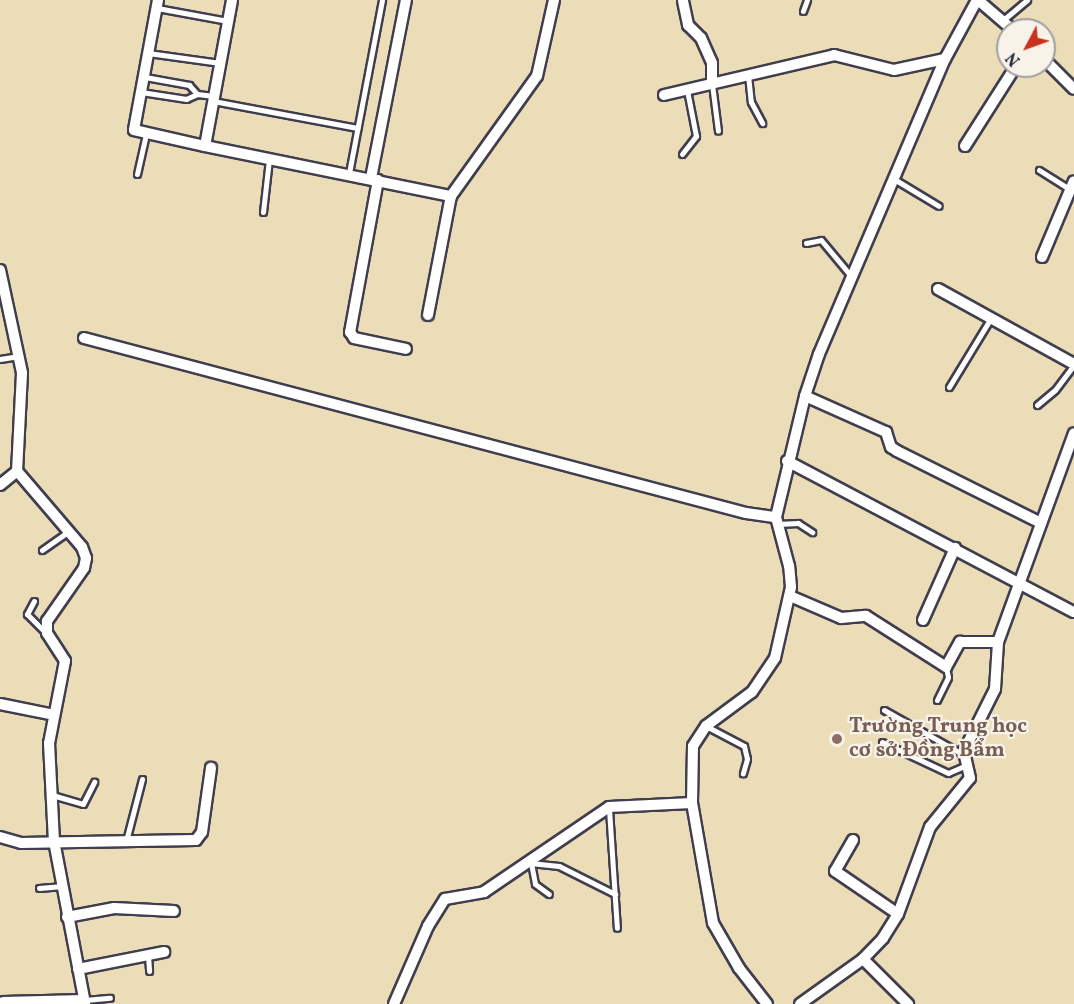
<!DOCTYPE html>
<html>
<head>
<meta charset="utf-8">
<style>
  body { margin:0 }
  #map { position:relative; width:1074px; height:1004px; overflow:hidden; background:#ecddb9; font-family:Vollkorn,serif }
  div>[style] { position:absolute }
  .roads { filter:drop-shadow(2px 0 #403e4e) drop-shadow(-2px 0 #403e4e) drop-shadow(0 2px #403e4e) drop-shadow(0 -2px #403e4e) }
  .service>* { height:5px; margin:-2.5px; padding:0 2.5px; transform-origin:2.5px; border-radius:2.5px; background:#fff }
  .minor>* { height:10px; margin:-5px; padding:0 5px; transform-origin:5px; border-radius:5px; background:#fff }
  .dots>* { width:16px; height:16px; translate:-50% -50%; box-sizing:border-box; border:3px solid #f7f3e8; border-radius:50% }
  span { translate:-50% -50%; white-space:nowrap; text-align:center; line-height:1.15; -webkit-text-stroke:4.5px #f7f3e8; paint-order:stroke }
  .education-label { font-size:21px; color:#785e54; font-weight:700 }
  .left { translate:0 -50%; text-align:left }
  .north { position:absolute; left:996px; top:18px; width:60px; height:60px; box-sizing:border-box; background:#f7f3e8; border:2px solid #a29fa3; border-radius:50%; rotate:229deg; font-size:16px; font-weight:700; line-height:24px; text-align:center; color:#22223b }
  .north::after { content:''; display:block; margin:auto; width:21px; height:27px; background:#c8321e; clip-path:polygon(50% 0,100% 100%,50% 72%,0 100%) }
</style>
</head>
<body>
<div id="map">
  <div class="roads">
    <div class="service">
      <div style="left:157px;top:8px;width:72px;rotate:10.4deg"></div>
      <div style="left:803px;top:11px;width:12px;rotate:-70deg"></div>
      <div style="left:1002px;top:21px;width:33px;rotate:-40deg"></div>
      <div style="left:148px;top:53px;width:73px;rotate:7.9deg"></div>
      <div style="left:748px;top:75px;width:27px;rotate:84deg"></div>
      <div style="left:751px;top:102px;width:24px;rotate:62deg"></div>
      <div style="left:145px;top:77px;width:45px;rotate:10.3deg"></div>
      <div style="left:189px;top:85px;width:12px;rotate:48deg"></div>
      <div style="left:197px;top:94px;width:17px;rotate:7deg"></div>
      <div style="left:712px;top:84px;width:47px;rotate:82.7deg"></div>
      <div style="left:141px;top:92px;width:46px;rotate:8.8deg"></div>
      <div style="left:186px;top:99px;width:12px;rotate:-24deg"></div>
      <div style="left:213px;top:101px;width:147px;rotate:10.6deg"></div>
      <div style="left:682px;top:154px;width:23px;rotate:-52deg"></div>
      <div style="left:696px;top:136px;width:47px;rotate:-101.1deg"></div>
      <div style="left:1039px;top:170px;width:36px;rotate:32deg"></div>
      <div style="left:349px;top:173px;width:176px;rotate:-79.2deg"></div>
      <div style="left:137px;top:174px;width:41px;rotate:-77.3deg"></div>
      <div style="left:894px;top:179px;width:52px;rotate:31deg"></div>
      <div style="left:263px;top:212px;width:53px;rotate:-83.5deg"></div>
      <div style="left:806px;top:243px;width:15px;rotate:-11deg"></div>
      <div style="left:821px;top:240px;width:47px;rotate:50.2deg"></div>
      <div style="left:0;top:359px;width:19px;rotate:-9deg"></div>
      <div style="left:949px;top:387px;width:81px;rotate:-58.7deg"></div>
      <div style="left:1037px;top:405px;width:23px;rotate:-40deg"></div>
      <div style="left:1055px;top:390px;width:31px;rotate:-53deg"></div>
      <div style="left:778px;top:524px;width:20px;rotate:-3deg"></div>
      <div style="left:798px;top:523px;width:17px;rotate:33deg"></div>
      <div style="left:42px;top:550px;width:32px;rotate:-35deg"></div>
      <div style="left:34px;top:601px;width:15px;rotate:118deg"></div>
      <div style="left:27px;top:614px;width:25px;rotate:45deg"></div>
      <div style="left:937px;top:700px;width:25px;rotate:-64deg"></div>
      <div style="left:948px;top:677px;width:10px;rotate:-101deg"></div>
      <div style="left:884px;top:710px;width:92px;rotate:29.4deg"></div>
      <div style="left:706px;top:726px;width:43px;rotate:27.8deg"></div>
      <div style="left:744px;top:746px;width:13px;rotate:77deg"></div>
      <div style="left:747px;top:759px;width:15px;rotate:106deg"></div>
      <div style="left:882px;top:742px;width:73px;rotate:25.2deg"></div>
      <div style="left:948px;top:773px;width:21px;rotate:-23deg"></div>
      <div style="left:52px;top:795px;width:32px;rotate:16deg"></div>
      <div style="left:83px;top:804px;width:25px;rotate:-63deg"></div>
      <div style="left:609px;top:809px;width:119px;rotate:86.2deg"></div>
      <div style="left:126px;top:841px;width:64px;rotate:-75.5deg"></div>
      <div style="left:530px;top:863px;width:29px;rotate:6deg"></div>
      <div style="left:559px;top:866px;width:63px;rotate:26.6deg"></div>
      <div style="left:531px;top:863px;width:21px;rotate:79deg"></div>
      <div style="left:535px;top:884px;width:17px;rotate:36deg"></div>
      <div style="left:39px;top:888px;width:21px;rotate:-5deg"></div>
      <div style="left:148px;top:955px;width:16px;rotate:86deg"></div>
      <div style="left:85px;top:1000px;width:25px;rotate:-5deg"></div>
    </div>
    <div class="minor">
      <div style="left:158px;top:0;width:132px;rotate:100.5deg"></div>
      <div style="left:134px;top:130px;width:73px;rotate:12.7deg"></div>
      <div style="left:205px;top:146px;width:148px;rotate:-79.5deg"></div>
      <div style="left:978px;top:0;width:46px;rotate:40.6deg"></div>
      <div style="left:683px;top:1px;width:25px;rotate:78deg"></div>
      <div style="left:688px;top:25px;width:18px;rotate:45deg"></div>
      <div style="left:701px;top:38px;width:27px;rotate:66deg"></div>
      <div style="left:712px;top:63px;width:21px;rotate:90deg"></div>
      <div style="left:1044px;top:59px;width:42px;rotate:45deg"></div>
      <div style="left:664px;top:95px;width:175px;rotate:-13.2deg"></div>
      <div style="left:834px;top:55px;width:62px;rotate:14deg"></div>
      <div style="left:894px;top:70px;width:52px;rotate:-12.2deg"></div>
      <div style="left:205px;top:146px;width:251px;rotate:11.5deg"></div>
      <div style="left:965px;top:146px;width:95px;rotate:-57.5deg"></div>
      <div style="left:371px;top:178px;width:181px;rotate:-78.9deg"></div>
      <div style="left:378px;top:180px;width:155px;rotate:100.4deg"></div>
      <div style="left:350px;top:332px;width:7px;rotate:56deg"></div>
      <div style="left:354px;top:338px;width:53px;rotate:11.9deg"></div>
      <div style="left:1042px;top:257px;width:82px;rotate:-67.2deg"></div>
      <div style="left:0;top:270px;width:105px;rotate:77.9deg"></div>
      <div style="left:22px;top:373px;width:98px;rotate:92.9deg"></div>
      <div style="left:17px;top:471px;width:100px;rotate:49.5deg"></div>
      <div style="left:82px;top:547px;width:12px;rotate:70deg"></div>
      <div style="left:86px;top:558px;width:10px;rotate:101deg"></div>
      <div style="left:84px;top:568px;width:65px;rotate:124.9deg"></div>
      <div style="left:47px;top:621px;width:12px;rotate:90deg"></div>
      <div style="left:47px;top:633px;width:33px;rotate:57deg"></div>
      <div style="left:65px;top:661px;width:84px;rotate:101deg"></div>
      <div style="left:49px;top:743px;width:98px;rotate:87.1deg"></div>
      <div style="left:54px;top:841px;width:166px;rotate:79.2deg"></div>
      <div style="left:938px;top:289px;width:155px;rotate:28.9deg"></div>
      <div style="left:428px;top:315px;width:121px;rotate:-79.1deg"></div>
      <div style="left:451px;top:196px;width:148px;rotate:-54.4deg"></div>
      <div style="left:537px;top:76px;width:78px;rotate:-77.4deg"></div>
      <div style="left:84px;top:338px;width:685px;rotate:14.81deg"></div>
      <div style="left:746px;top:513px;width:30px;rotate:8deg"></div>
      <div style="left:805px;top:396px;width:89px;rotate:24deg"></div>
      <div style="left:886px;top:432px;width:16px;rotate:72deg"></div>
      <div style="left:891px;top:447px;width:7px;rotate:34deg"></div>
      <div style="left:897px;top:451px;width:161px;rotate:26.6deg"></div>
      <div style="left:787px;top:461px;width:324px;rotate:27.8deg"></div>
      <div style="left:0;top:485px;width:22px;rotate:-39deg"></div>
      <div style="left:790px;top:596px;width:56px;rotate:23.3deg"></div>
      <div style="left:841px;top:618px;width:25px;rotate:-5deg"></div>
      <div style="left:866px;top:616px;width:95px;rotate:32.5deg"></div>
      <div style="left:946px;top:667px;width:29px;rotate:-61deg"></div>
      <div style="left:960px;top:642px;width:38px"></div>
      <div style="left:923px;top:620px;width:79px;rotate:-66deg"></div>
      <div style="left:0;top:704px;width:55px;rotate:11.5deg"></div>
      <div style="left:0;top:837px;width:22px;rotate:16deg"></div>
      <div style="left:21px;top:843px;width:175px;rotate:-1deg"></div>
      <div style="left:196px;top:840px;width:10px;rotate:-53deg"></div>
      <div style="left:202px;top:832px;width:65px;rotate:-82deg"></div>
      <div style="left:853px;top:840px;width:36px;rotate:120deg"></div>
      <div style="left:835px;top:871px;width:76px;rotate:34.3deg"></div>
      <div style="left:67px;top:917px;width:48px;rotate:-10.8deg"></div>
      <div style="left:114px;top:908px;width:60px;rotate:2.9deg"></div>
      <div style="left:863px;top:959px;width:64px;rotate:45deg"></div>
      <div style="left:78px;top:969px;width:88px;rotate:-11.2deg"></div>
      <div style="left:3px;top:1002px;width:81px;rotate:-1.4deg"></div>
      <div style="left:394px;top:1004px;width:85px;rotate:-66.4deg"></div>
      <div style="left:428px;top:926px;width:32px;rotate:-58deg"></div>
      <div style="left:445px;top:899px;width:40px;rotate:-10deg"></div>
      <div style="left:484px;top:892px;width:151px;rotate:-34.2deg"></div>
      <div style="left:609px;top:807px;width:83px;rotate:-2.8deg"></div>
      <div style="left:767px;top:1004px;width:46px;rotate:-127.9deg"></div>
      <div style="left:739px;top:968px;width:52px;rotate:-120deg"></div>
      <div style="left:713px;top:923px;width:122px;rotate:-99.9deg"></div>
      <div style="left:692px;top:803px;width:57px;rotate:-89deg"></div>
      <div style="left:693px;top:746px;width:24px;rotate:-57deg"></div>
      <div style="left:706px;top:726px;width:57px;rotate:-36.5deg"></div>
      <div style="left:752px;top:692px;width:41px;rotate:-55.9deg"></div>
      <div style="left:775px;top:658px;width:73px;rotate:-77.3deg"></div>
      <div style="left:791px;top:587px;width:21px;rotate:-95deg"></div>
      <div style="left:789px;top:566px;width:51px;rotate:-104.9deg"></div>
      <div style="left:776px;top:517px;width:124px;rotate:-76.5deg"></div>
      <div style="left:805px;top:396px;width:44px;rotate:-71.6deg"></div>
      <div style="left:819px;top:354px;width:321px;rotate:-66.9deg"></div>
      <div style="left:945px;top:59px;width:67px;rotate:-61.5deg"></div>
      <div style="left:800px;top:1004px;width:77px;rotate:-35.5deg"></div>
      <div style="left:863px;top:959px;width:29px;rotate:-46deg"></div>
      <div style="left:883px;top:938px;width:28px;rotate:-58deg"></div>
      <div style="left:898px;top:914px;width:93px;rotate:-69.8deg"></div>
      <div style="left:930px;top:827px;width:63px;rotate:-50.8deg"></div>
      <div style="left:970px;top:778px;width:28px;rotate:-103deg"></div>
      <div style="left:964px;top:751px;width:69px;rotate:-63.4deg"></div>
      <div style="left:995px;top:689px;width:47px;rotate:-86.3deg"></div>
      <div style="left:998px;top:642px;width:222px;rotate:-70deg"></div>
    </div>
  </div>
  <div class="dots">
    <div style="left:837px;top:739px;background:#8d6e63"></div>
  </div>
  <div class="education-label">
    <span class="left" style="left:849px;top:739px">Trường Trung học<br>cơ sở Đồng Bẩm</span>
  </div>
  <div class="north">N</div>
</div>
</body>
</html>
